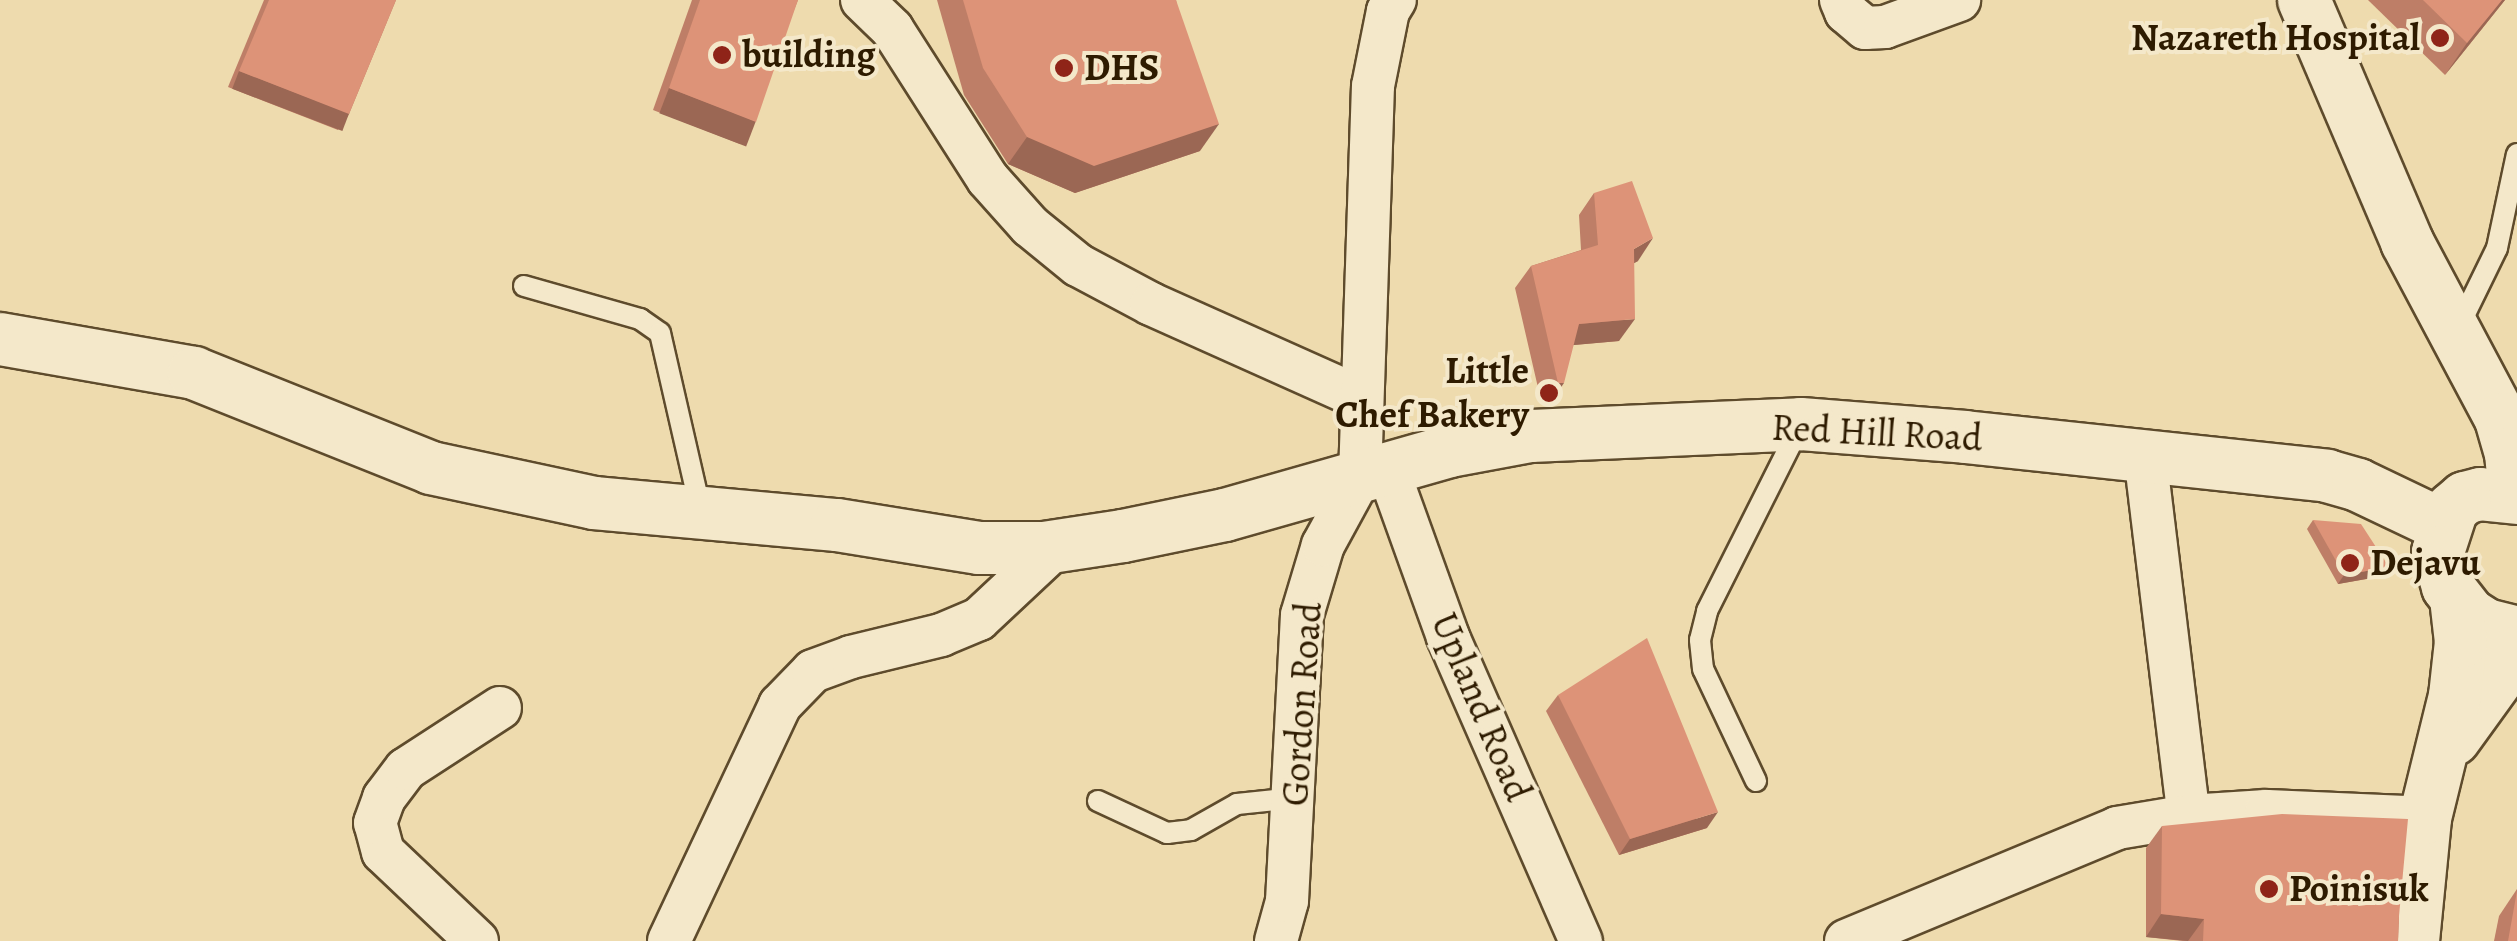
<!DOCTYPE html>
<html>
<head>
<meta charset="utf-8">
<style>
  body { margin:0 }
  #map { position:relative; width:2517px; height:941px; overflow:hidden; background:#eedbae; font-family:Alegreya,serif }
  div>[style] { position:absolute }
  .roads { filter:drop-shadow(2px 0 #5e4b2c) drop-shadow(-2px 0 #5e4b2c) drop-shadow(0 2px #5e4b2c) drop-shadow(0 -2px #5e4b2c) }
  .service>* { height:20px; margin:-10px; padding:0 10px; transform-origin:10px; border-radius:10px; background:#f4e8ca }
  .minor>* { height:42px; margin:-21px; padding:0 21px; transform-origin:21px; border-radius:21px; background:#f4e8ca }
  .tertiary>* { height:52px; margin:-26px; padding:0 26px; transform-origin:26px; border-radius:26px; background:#f4e8ca }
  .wall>* { inset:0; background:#be7e67 }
  .shaded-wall>* { inset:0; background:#9b6754; transform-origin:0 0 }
  .building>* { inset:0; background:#dd9378 }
  .dots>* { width:28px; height:28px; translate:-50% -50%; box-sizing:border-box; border:5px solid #f4e8ca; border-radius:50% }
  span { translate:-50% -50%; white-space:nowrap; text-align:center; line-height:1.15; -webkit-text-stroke:8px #f4e8ca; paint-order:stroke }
  .poi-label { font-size:38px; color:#2e1b00; font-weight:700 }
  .right { translate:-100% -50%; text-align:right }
  .left { translate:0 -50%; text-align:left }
  .street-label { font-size:38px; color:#2e1b00 }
</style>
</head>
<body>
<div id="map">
  <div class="roads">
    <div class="service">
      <div style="left:524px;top:286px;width:121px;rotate:15.9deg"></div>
      <div style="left:640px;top:319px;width:24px;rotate:35deg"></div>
      <div style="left:660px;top:333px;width:184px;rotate:77.1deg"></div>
      <div style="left:2459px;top:326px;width:87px;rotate:-64deg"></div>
      <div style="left:2497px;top:248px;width:96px;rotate:-78deg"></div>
      <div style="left:1756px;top:781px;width:124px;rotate:-115.3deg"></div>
      <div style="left:1703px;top:669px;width:29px;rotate:-96deg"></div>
      <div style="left:1700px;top:640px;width:30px;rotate:-76deg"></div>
      <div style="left:1707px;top:611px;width:207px;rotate:-63.3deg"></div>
      <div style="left:1098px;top:801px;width:76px;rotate:24.9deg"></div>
      <div style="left:1167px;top:833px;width:24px;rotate:-7deg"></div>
      <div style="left:1191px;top:830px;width:53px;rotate:-29.5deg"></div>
      <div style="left:1237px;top:804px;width:58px;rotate:-5.9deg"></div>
    </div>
    <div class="minor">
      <div style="left:862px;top:0;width:42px;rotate:44deg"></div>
      <div style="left:892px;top:29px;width:178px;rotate:57.4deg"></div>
      <div style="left:988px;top:179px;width:63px;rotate:48.2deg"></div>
      <div style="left:1030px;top:226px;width:62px;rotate:39.1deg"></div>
      <div style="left:1078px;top:265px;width:83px;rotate:28.1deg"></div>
      <div style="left:1151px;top:304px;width:230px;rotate:24.1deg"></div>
      <div style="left:1841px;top:0;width:13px;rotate:67deg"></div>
      <div style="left:1846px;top:12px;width:25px;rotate:40deg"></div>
      <div style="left:1865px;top:28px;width:20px;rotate:-3deg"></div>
      <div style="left:1885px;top:27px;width:79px;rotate:-20deg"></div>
      <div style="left:2145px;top:455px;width:364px;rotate:83.1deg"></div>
      <div style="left:1388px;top:470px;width:177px;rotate:70.2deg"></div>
      <div style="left:1448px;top:637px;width:332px;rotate:66.4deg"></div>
      <div style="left:477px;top:941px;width:129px;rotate:-136.6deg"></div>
      <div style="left:383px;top:852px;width:30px;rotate:-105deg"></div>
      <div style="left:375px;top:823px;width:27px;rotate:-70deg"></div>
      <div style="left:384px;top:798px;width:36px;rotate:-53deg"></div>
      <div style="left:406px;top:769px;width:112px;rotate:-33deg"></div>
      <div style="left:669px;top:941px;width:261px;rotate:-64.8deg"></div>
      <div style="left:780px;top:705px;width:47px;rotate:-45.9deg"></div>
      <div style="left:813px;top:671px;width:40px;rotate:-20.2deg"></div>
      <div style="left:851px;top:657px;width:93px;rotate:-13.7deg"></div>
      <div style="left:941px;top:635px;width:41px;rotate:-22.8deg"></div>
      <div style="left:979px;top:619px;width:105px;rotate:-43.1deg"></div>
      <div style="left:1276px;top:941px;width:41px;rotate:-74.6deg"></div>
      <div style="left:1287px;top:901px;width:286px;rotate:-87deg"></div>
      <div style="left:1302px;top:615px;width:73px;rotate:-73.3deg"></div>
      <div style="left:1323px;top:545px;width:77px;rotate:-61.4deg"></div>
      <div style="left:1360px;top:477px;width:391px;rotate:-88.1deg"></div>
      <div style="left:1373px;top:86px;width:76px;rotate:-78.7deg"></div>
      <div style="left:1388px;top:11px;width:13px;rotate:-58deg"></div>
      <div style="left:1846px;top:941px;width:294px;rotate:-22.6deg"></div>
      <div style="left:2117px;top:828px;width:73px;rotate:-9.5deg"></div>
      <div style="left:2189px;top:816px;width:77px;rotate:-3.7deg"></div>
      <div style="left:2266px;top:811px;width:159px;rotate:2.5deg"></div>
    </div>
    <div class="tertiary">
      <div style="left:2304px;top:0;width:263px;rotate:66.9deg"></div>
      <div style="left:2407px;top:242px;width:200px;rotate:62deg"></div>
      <div style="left:2501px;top:419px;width:35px;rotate:74deg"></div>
      <div style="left:2511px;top:453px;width:44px;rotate:84.8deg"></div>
      <div style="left:0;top:339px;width:197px;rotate:9.9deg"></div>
      <div style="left:194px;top:373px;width:255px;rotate:21.8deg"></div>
      <div style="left:431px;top:468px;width:167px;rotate:12.1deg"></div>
      <div style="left:594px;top:503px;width:244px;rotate:5.2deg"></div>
      <div style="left:837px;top:525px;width:144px;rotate:9.2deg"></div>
      <div style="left:979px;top:548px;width:65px"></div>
      <div style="left:1044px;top:548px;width:80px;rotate:-8.6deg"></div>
      <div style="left:1123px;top:536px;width:104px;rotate:-11.6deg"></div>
      <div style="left:1225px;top:515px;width:234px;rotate:-15.9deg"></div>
      <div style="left:1450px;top:451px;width:82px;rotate:-10.5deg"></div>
      <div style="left:1531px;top:436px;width:270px;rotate:-2.5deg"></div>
      <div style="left:1801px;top:424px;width:165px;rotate:4.5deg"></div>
      <div style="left:1965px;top:437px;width:364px;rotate:6.1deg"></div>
      <div style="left:2327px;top:476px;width:32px;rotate:16deg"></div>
      <div style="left:2358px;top:485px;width:95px;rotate:25.5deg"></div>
      <div style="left:2517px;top:498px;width:37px;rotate:-174deg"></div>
      <div style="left:2480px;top:494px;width:16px;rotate:165deg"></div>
      <div style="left:2465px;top:498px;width:17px;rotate:140deg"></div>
      <div style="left:2452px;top:509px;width:45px;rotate:108deg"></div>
      <div style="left:2438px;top:552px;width:36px;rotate:74deg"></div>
      <div style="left:2448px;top:587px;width:34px;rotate:52deg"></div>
      <div style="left:2469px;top:614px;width:20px;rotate:33deg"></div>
      <div style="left:2486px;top:625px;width:32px;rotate:14deg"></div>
      <div style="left:2454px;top:739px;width:107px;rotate:-54.1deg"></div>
      <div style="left:2413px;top:941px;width:124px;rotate:-84.4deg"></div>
      <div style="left:2425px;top:818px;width:126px;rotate:-76.2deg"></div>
      <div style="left:2455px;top:696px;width:54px;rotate:-83.7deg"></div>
      <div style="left:2461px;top:642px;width:44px;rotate:-96.5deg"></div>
    </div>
  </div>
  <div class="wall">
    <div style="clip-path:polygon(264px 0,396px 0,349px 114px,338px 130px,228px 87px)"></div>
    <div style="clip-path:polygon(692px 0,798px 0,740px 144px,653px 110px)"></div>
    <div style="clip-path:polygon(937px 0,1176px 0,1200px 151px,1075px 193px,1008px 164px,964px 95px)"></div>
    <div style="clip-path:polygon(2368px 0,2505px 0,2445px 75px)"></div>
    <div style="clip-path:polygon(1594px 193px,1638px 261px,1634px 263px,1619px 341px,1573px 345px,1549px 405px,1542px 405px,1515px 288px,1531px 266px,1581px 250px,1579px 215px)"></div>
    <div style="clip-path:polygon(2313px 520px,2389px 567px,2383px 576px,2338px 584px,2307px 529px)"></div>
    <div style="clip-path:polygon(1558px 695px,1707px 828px,1619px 855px,1546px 711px)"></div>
    <div style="clip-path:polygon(2162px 826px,2399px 916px,2398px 941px,2183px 941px,2146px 937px,2146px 848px)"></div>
    <div style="clip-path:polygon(2517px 889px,2517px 941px,2494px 941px,2499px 916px)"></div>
  </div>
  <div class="shaded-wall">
    <div style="clip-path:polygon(2502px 0,2505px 0,2445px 75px,2467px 43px)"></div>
    <div style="left:239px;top:71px;width:118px;height:19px;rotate:21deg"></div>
    <div style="left:669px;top:88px;width:93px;height:27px;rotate:21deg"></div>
    <div style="clip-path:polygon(1219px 124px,1200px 151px,1075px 193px,1008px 164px,1027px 137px)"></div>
    <div style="clip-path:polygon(1653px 238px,1638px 261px,1618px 272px,1634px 249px)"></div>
    <div style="clip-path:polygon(1635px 319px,1619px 341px,1563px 346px,1579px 324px)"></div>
    <div style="clip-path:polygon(1558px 383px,1564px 383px,1549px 405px,1542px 405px)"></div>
    <div style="clip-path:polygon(2389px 567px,2383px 576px,2338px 584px,2344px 575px)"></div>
    <div style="clip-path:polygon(1718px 812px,1707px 828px,1619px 855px,1630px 839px)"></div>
    <div style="clip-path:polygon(2161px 914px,2204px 919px,2188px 941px,2146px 937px)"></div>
  </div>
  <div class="building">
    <div style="clip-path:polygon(269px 0,396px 0,349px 114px,239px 71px)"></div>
    <div style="clip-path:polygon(700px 0,798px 0,756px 122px,669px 88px)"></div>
    <div style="clip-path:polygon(963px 0,1176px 0,1219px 124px,1094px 166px,1027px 137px,983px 68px)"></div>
    <div style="clip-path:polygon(2423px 0,2502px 0,2467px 43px)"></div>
    <div style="clip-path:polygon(1632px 181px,1653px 238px,1634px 249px,1635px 319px,1579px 324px,1564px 383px,1558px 383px,1531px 266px,1598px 245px,1594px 193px)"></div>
    <div style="clip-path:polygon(2313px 520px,2361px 524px,2389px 567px,2344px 575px)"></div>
    <div style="clip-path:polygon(1647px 638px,1718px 812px,1630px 839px,1558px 695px)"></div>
    <div style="clip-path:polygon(2282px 814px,2408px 819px,2399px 916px,2398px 941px,2203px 941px,2204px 919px,2161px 914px,2162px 826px)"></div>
    <div style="clip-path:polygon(2517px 891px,2517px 941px,2508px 941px)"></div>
  </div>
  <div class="dots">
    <div style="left:2440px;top:38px;background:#8f2418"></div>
    <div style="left:722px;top:55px;background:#8f2418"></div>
    <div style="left:1064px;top:68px;background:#8f2418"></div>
    <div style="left:1549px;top:393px;background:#8f2418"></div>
    <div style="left:2350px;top:563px;background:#8f2418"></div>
    <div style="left:2269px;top:889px;background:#8f2418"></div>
  </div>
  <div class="poi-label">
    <span class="right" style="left:2420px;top:38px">Nazareth Hospital</span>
    <span class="left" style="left:742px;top:55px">building</span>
    <span class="left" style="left:1084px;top:68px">DHS</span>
    <span class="right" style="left:1529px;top:393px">Little<br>Chef Bakery</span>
    <span class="left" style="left:2370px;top:563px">Dejavu</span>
    <span class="left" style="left:2289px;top:889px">Poinisuk</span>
  </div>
  <div class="street-label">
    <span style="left:1877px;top:433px;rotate:3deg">Red Hill Road</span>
    <span style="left:1302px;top:704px;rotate:-86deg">Gordon Road</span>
    <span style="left:1481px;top:707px;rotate:67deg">Upland Road</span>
  </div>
</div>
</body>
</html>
